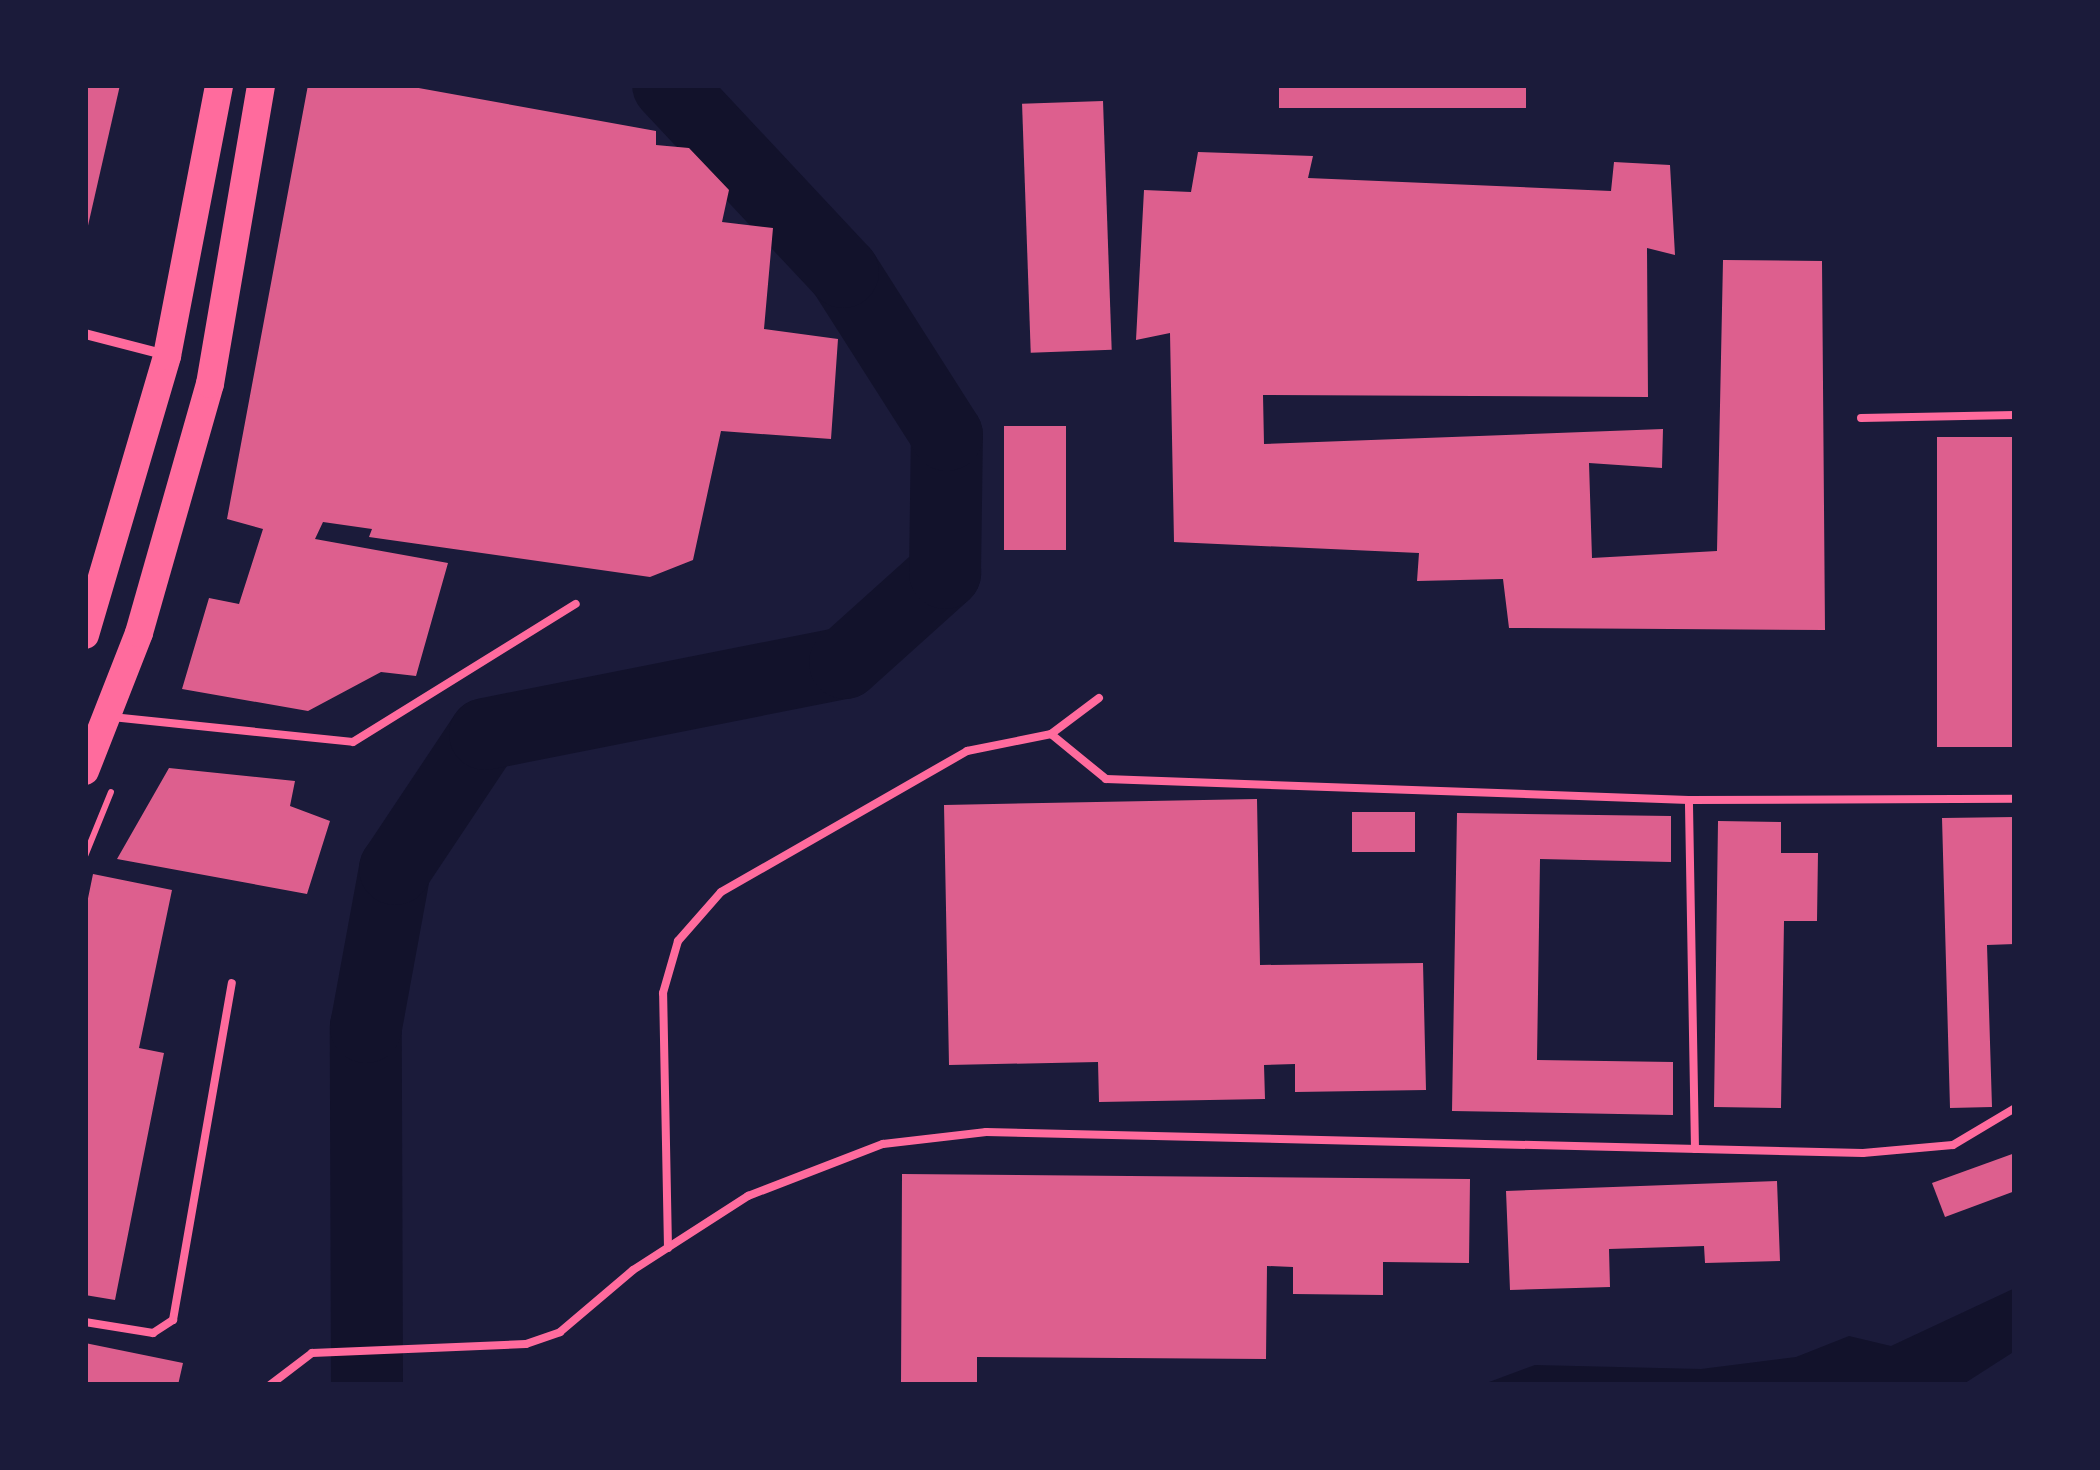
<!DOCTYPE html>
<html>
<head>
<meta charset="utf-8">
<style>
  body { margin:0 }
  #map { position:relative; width:2100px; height:1470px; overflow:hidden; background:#1b1b3a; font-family:Lato,sans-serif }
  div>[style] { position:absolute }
  .water>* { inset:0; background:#12122b }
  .river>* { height:72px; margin:-36px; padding:0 36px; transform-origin:36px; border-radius:36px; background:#12122b }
  .building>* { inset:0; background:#dd5f8e; transform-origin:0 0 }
  .path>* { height:6px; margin:-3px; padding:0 3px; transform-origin:3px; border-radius:3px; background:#ff6b9d }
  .service>* { height:8px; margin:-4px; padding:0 4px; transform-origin:4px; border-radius:4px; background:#ff6b9d }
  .minor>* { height:10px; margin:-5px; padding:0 5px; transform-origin:5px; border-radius:5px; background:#ff6b9d }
  .trunk>* { height:28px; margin:-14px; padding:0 14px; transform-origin:14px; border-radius:14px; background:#ff6b9d }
  span { translate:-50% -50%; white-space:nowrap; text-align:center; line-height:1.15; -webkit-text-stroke:8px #1b1b3a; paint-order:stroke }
  .frame { position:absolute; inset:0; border:88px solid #1b1b3a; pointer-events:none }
</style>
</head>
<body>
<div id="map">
  <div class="water">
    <div style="clip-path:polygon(2015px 1288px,2015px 1351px,1962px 1385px,1481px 1385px,1535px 1365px,1701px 1369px,1796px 1357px,1849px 1336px,1891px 1346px)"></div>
  </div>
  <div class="river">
    <div style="left:367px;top:1385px;width:358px;rotate:-90.2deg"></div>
    <div style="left:366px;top:1027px;width:161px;rotate:-79.6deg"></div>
    <div style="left:395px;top:869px;width:162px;rotate:-56.3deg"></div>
    <div style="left:485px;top:734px;width:367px;rotate:-11.2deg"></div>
    <div style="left:845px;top:663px;width:135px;rotate:-42deg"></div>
    <div style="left:945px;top:573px;width:138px;rotate:-89.2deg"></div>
    <div style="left:947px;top:435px;width:193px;rotate:-122.5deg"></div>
    <div style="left:843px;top:272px;width:256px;rotate:-133.1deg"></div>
  </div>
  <div class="building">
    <div style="clip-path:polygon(85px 85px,120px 85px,87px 230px,85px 230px)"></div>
    <div style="clip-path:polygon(308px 85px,402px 85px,656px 131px,656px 145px,689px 148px,729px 190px,722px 222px,773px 228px,764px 329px,838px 339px,831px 439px,721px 431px,693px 560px,650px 577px,369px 537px,372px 529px,323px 522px,315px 539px,448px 563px,416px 676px,381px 672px,308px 711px,182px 689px,209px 598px,239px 604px,263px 529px,227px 519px)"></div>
    <div style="left:1279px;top:85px;width:247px;height:23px"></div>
    <div style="left:1103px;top:101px;width:249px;height:81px;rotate:88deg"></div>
    <div style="clip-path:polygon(1198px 152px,1313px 156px,1308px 178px,1611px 191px,1614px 162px,1670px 165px,1675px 255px,1647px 248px,1648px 397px,1263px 395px,1264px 444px,1663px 429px,1662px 468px,1589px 463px,1592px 558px,1717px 551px,1723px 260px,1822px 261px,1825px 630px,1509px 628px,1503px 579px,1417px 581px,1419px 553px,1174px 542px,1170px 333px,1136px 340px,1144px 190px,1191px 192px)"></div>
    <div style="left:1004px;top:426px;width:62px;height:124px"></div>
    <div style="left:2015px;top:437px;width:310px;height:78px;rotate:90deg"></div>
    <div style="clip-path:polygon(169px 768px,295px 781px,290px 806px,330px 821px,307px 894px,117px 859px)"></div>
    <div style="clip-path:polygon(1257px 799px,1260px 965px,1423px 963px,1426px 1090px,1295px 1092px,1295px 1064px,1264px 1065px,1265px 1099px,1099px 1102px,1098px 1062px,949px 1065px,944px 805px)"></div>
    <div style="left:1352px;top:812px;width:63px;height:40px"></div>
    <div style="clip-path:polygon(1457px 813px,1671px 816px,1671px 862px,1540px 859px,1537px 1060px,1673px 1062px,1673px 1115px,1452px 1111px)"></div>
    <div style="clip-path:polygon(2015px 817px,2015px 944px,1987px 945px,1992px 1107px,1950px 1108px,1942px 818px)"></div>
    <div style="clip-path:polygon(1718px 821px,1781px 822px,1781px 853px,1818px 853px,1817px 921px,1784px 921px,1781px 1108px,1714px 1107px)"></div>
    <div style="clip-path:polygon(93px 874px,172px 890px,139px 1048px,164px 1053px,115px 1300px,85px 1295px,85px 913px)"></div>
    <div style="clip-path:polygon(2015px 1153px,2015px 1191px,1945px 1217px,1932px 1183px)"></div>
    <div style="clip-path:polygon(902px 1174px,1470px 1179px,1469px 1263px,1383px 1262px,1383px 1295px,1293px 1294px,1293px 1267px,1267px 1266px,1266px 1359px,977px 1357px,977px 1385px,901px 1385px)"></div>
    <div style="clip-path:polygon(1777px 1181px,1780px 1261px,1705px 1263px,1704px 1246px,1609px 1249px,1610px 1287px,1510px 1290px,1506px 1191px)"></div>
    <div style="clip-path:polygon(85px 1343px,183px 1363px,178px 1385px,85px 1385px)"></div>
  </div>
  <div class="path">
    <div style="left:85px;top:856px;width:69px;rotate:-67.9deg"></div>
  </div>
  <div class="service">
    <div style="left:1861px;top:418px;width:154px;rotate:-1.1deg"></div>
    <div style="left:112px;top:717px;width:242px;rotate:5.9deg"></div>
    <div style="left:353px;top:742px;width:262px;rotate:-31.8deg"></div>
    <div style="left:1051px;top:734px;width:71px;rotate:39.3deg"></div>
    <div style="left:1106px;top:779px;width:583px;rotate:2.06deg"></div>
    <div style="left:1695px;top:1149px;width:349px;rotate:-91deg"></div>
    <div style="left:1689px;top:800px;width:326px;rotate:-0.2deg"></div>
    <div style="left:668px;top:1248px;width:255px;rotate:-91.1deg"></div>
    <div style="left:663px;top:993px;width:54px;rotate:-73.9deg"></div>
    <div style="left:678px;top:941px;width:65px;rotate:-48.7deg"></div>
    <div style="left:721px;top:892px;width:284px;rotate:-29.8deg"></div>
    <div style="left:967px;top:751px;width:86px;rotate:-11.4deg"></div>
    <div style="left:1051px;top:734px;width:60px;rotate:-36.9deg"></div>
    <div style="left:85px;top:1322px;width:69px;rotate:9.2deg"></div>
    <div style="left:153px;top:1333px;width:24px;rotate:-33deg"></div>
    <div style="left:173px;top:1320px;width:342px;rotate:-80.1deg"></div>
    <div style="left:270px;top:1385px;width:53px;rotate:-37.3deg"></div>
    <div style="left:312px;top:1353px;width:214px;rotate:-2.4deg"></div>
    <div style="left:526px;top:1344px;width:36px;rotate:-19deg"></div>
    <div style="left:560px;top:1332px;width:96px;rotate:-40.3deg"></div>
    <div style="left:633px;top:1270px;width:137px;rotate:-32.8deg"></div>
    <div style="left:748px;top:1196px;width:145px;rotate:-21.1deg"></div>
    <div style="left:883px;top:1144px;width:104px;rotate:-6.6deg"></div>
    <div style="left:986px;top:1132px;width:877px;rotate:1.37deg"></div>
    <div style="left:1863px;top:1153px;width:90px;rotate:-5.1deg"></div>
    <div style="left:1953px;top:1145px;width:72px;rotate:-30.8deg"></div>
  </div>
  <div class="minor">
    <div style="left:85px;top:334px;width:84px;rotate:14.5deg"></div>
  </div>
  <div class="trunk">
    <div style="left:85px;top:635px;width:291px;rotate:-73.6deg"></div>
    <div style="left:167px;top:356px;width:276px;rotate:-79.1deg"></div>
    <div style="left:85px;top:771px;width:148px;rotate:-68.6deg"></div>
    <div style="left:139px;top:633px;width:259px;rotate:-74.1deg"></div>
    <div style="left:210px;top:384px;width:303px;rotate:-80.3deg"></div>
  </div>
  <div class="frame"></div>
</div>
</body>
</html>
